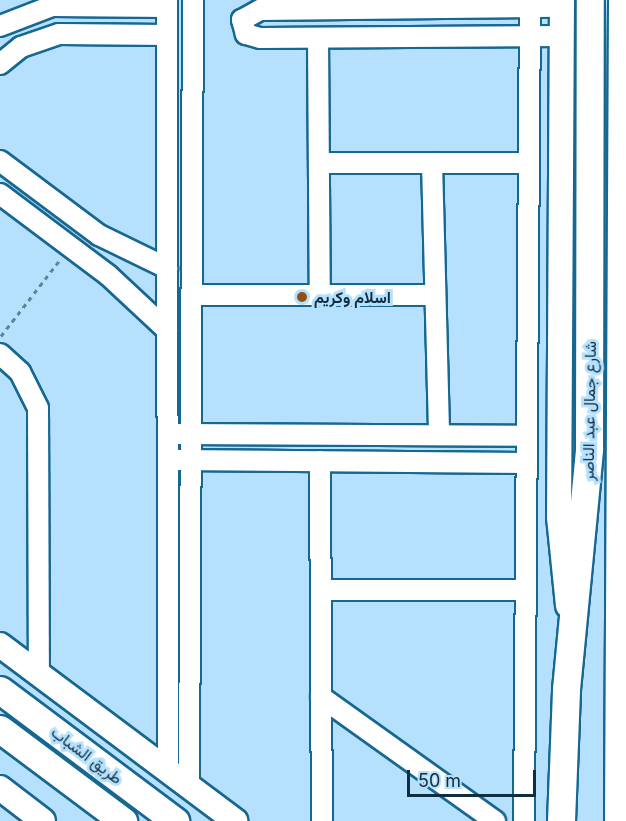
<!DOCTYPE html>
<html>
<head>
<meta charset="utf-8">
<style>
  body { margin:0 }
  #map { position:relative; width:626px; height:821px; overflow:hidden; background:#b6e1fe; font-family:Inter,Vazirmatn,sans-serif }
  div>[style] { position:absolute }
  .path>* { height:3px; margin-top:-1.5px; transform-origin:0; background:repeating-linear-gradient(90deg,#5f839b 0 4.5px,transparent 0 9px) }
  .roads { filter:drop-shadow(2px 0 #166792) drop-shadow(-2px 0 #166792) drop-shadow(0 2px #166792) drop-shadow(0 -2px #166792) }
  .minor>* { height:20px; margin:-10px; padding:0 10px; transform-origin:10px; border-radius:10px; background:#fff }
  .tertiary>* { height:24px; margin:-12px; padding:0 12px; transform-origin:12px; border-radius:12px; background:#fff }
  .secondary>* { height:27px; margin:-13.5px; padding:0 13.5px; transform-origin:13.5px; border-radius:13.5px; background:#fff }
  .dots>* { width:16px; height:16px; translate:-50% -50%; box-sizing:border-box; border:3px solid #b6e1fe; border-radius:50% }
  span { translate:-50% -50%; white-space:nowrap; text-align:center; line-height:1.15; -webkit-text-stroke:6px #b6e1fe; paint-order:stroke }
  .poi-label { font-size:16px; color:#0f2e41; font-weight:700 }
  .left { translate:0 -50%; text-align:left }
  .street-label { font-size:16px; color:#0f2e41 }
  .scale { position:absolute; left:407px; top:770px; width:129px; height:27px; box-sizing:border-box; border:3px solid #0f2e41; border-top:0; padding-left:8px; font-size:18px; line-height:21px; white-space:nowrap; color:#0f2e41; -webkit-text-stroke:4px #b6e1fe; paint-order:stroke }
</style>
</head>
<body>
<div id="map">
  <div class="path">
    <div style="left:1px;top:336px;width:95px;rotate:-52.3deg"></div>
  </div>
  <div class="roads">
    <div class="minor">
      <div style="left:167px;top:0;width:770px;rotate:89.93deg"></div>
      <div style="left:0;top:26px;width:56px;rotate:-21deg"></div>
      <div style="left:52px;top:6px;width:115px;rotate:0.5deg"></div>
      <div style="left:562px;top:36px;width:302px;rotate:179.6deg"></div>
      <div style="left:260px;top:38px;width:15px;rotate:-164deg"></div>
      <div style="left:246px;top:34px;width:15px;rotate:-106deg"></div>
      <div style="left:242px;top:20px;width:21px;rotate:-29deg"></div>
      <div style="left:260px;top:10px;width:302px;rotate:-0.6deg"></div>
      <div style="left:318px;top:38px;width:257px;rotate:89.6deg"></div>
      <div style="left:0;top:64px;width:27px;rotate:-39deg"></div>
      <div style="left:21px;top:47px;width:40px;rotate:-18.9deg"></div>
      <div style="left:59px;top:34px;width:108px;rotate:0.5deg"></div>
      <div style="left:0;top:161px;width:124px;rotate:36.8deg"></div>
      <div style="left:99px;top:235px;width:76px;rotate:25.9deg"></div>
      <div style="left:319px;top:163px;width:210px"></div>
      <div style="left:432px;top:163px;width:272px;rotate:88.5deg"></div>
      <div style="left:0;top:194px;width:135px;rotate:36.9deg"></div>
      <div style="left:108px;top:275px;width:81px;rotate:43deg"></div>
      <div style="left:191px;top:295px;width:244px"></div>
      <div style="left:0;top:354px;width:27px;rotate:42deg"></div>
      <div style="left:20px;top:372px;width:40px;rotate:63.4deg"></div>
      <div style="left:38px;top:408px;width:266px;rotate:89.8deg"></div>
      <div style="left:177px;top:434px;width:348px;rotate:0.3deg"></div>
      <div style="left:178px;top:460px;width:347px;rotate:0.5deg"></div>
      <div style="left:320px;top:461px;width:360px;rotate:89.7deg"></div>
      <div style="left:321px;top:590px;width:202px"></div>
      <div style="left:321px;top:697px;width:214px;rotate:35.5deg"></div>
      <div style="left:189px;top:786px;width:786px;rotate:-89.71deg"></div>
      <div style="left:524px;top:821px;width:813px;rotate:-89.58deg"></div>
    </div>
    <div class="tertiary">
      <div style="left:562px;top:0;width:517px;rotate:90.33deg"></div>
      <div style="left:559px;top:517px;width:89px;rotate:84.2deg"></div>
      <div style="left:0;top:645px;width:294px;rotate:36.8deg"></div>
      <div style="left:0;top:788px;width:54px;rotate:37.5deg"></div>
    </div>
    <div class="secondary">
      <div style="left:0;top:690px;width:219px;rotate:36.8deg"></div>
      <div style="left:0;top:729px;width:154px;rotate:36.8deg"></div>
      <div style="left:561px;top:821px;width:132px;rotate:-87.8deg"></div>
      <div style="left:566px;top:689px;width:242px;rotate:-84.5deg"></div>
      <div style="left:589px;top:448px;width:448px;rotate:-89.9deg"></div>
      <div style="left:618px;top:821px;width:821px;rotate:-89.72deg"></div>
    </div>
  </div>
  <div class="dots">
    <div style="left:302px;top:297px;background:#8f5116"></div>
  </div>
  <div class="poi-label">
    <span class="left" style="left:314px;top:297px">اسلام وكريم</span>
  </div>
  <div class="street-label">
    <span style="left:589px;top:411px;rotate:-89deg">شارع جمال عبد الناصر</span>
    <span style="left:87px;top:755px;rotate:37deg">طريق الشباب</span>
  </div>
  <div class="scale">50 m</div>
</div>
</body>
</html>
